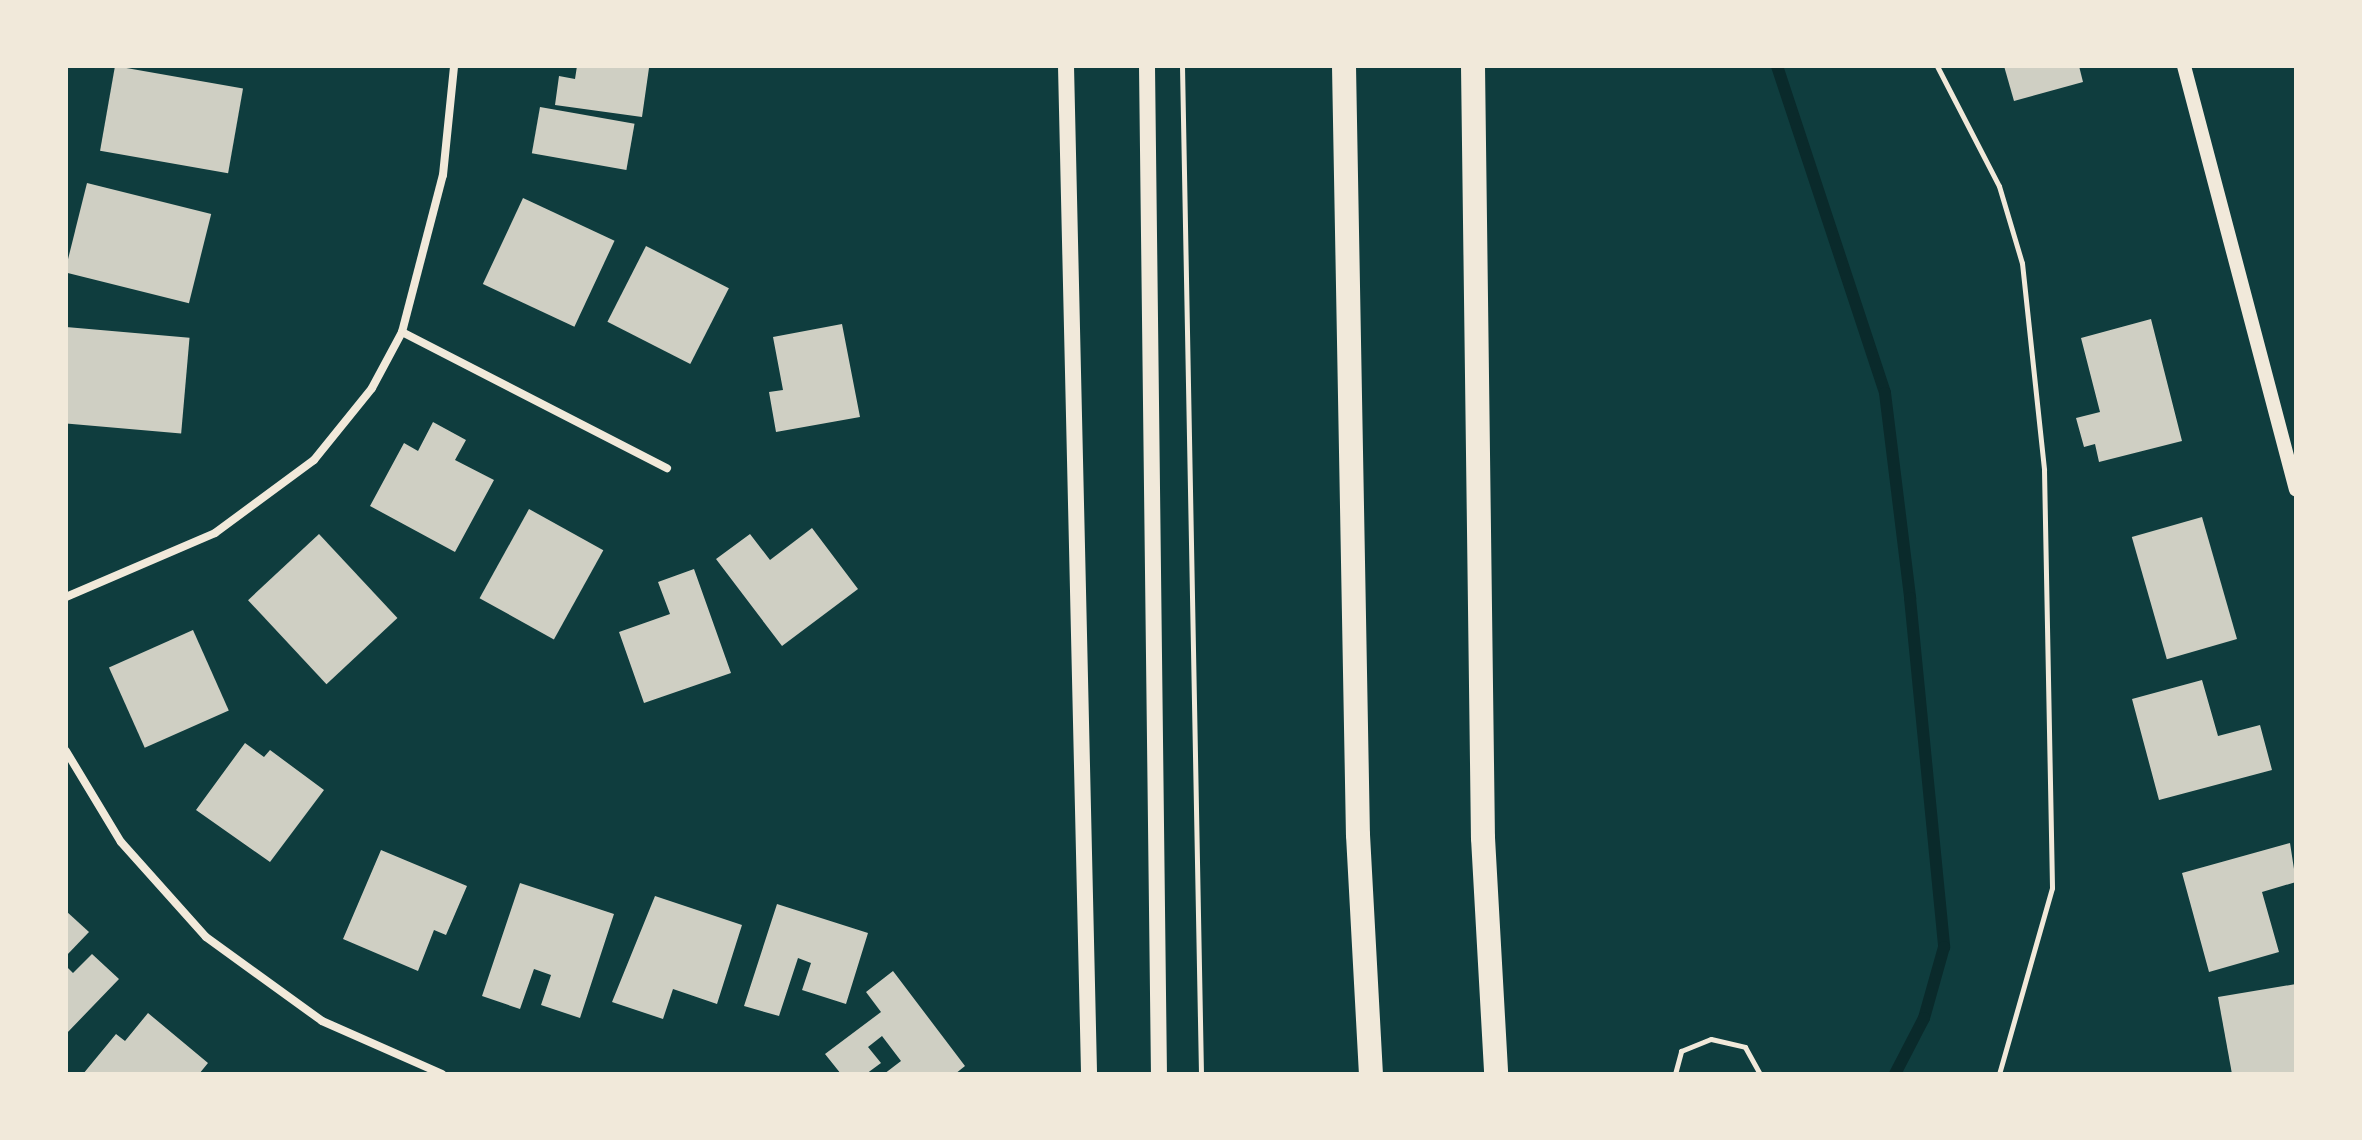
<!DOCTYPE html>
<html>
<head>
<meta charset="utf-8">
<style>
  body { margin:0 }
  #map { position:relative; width:2362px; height:1140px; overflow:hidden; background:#0f3d3e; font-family:"Varela Round",sans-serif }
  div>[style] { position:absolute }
  .stream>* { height:12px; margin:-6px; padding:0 6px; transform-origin:6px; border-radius:6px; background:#0a2a2b }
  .building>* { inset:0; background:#cfcfc3; transform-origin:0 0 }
  .path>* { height:5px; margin:-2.5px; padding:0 2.5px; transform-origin:2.5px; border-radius:2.5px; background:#f1e9da }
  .minor>* { height:8px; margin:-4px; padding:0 4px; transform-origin:4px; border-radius:4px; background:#f1e9da }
  .tertiary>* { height:14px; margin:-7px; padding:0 7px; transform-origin:7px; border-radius:7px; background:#f1e9da }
  .secondary>* { height:16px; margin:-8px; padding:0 8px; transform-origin:8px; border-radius:8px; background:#f1e9da }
  .motorway>* { height:24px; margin:-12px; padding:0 12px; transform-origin:12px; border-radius:12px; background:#f1e9da }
  span { translate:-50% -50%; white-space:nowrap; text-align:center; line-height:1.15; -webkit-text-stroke:7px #f1e9da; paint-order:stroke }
  .frame { position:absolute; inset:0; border:68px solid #f1e9da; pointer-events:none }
</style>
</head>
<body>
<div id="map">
  <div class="stream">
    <div style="left:1777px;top:66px;width:344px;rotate:71.7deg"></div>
    <div style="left:1885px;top:393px;width:207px;rotate:83deg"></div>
    <div style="left:1910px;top:598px;width:351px;rotate:84.4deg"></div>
    <div style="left:1944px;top:947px;width:74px;rotate:105.7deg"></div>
    <div style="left:1924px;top:1018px;width:63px;rotate:117.4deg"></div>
  </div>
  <div class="building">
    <div style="left:115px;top:66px;width:130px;height:86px;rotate:10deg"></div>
    <div style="clip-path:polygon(577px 66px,649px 68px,642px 117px,555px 105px,559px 76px,575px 79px)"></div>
    <div style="clip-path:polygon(2004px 66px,2079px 66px,2083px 82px,2014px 101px)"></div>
    <div style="left:540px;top:107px;width:96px;height:47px;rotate:10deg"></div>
    <div style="left:87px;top:183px;width:128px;height:92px;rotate:14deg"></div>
    <div style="left:523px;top:198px;width:101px;height:95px;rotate:25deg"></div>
    <div style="left:646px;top:246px;width:93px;height:85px;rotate:27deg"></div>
    <div style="clip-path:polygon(2151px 319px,2182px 441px,2099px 462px,2095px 444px,2084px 447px,2076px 418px,2100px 412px,2081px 338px)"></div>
    <div style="clip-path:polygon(842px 324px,860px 417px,776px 432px,769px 392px,783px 390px,773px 337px)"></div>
    <div style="left:66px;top:327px;width:124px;height:96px;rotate:5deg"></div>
    <div style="clip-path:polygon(433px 422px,466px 440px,455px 460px,494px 480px,455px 552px,370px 506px,404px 443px,418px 451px)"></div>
    <div style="left:529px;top:509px;width:85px;height:102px;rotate:29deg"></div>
    <div style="left:2202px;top:517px;width:127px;height:73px;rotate:74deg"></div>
    <div style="clip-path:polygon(812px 528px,858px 589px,782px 646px,716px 559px,750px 534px,770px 560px)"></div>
    <div style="left:319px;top:534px;width:115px;height:97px;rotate:47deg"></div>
    <div style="clip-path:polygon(694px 569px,731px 673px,644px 703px,619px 632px,670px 614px,658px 582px)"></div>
    <div style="left:193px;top:630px;width:88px;height:92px;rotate:66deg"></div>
    <div style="clip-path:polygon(2202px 680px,2218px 736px,2260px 725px,2272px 770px,2159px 800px,2132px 699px)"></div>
    <div style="clip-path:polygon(245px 743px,264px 757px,270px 750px,324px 790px,270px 862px,196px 810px)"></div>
    <div style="clip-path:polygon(2290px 843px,2296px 882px,2262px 892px,2279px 952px,2209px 972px,2182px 873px)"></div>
    <div style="clip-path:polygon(381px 850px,467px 886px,446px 935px,434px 930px,418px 971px,343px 939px)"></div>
    <div style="clip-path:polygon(520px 883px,614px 914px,580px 1018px,541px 1005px,551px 975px,534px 969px,520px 1009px,482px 996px)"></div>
    <div style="clip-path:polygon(655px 896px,742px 925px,717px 1004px,673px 989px,663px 1019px,612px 1002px)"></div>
    <div style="clip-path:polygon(777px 904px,868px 933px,846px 1004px,802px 990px,811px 963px,798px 958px,779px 1016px,744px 1006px)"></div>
    <div style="clip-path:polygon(66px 911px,89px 932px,66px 956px)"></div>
    <div style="clip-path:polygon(92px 954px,119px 979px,66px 1034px,66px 966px,73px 973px)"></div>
    <div style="clip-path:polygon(893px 971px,965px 1066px,955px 1074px,884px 1074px,901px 1061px,882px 1036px,868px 1047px,881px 1063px,866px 1074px,841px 1074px,825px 1054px,881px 1012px,866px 992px)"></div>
    <div style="clip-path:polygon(2296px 984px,2296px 1074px,2232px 1074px,2218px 997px)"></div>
    <div style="clip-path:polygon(148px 1013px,208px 1063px,199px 1074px,83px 1074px,116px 1034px,125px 1041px)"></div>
  </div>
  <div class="path">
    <div style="left:1182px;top:66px;width:1008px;rotate:88.92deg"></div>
    <div style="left:1937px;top:66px;width:135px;rotate:62.7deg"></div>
    <div style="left:1999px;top:186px;width:80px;rotate:73.4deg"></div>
    <div style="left:2022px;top:263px;width:208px;rotate:83.9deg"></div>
    <div style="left:2044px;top:470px;width:418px;rotate:88.9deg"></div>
    <div style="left:2052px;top:888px;width:193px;rotate:105.9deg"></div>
    <div style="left:1675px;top:1074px;width:24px;rotate:-75deg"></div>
    <div style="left:1681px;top:1051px;width:32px;rotate:-22deg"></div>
    <div style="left:1711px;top:1039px;width:35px;rotate:13deg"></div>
    <div style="left:1745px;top:1047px;width:31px;rotate:61deg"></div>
  </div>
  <div class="minor">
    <div style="left:402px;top:332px;width:298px;rotate:27.2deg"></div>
    <div style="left:66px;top:597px;width:162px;rotate:-23.2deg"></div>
    <div style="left:215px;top:533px;width:123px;rotate:-36.4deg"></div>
    <div style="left:314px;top:460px;width:92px;rotate:-51.1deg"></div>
    <div style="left:372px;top:388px;width:64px;rotate:-61.8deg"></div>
    <div style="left:402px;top:332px;width:162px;rotate:-75.4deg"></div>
    <div style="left:443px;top:175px;width:110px;rotate:-84.2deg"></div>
    <div style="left:66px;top:751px;width:106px;rotate:58.9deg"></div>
    <div style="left:121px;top:842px;width:127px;rotate:48.2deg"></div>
    <div style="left:206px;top:937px;width:143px;rotate:35.9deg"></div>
    <div style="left:322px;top:1021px;width:131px;rotate:23.8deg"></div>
  </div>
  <div class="tertiary">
    <div style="left:2184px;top:66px;width:438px;rotate:75.2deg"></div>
  </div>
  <div class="secondary">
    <div style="left:1066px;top:66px;width:1008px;rotate:88.69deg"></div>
    <div style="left:1147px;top:66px;width:1008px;rotate:89.32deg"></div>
  </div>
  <div class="motorway">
    <div style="left:1344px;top:66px;width:769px;rotate:88.96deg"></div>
    <div style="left:1358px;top:835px;width:239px;rotate:86.9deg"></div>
    <div style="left:1473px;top:66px;width:772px;rotate:89.26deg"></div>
    <div style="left:1483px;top:838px;width:236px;rotate:86.8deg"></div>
  </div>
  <div class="frame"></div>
</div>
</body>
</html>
